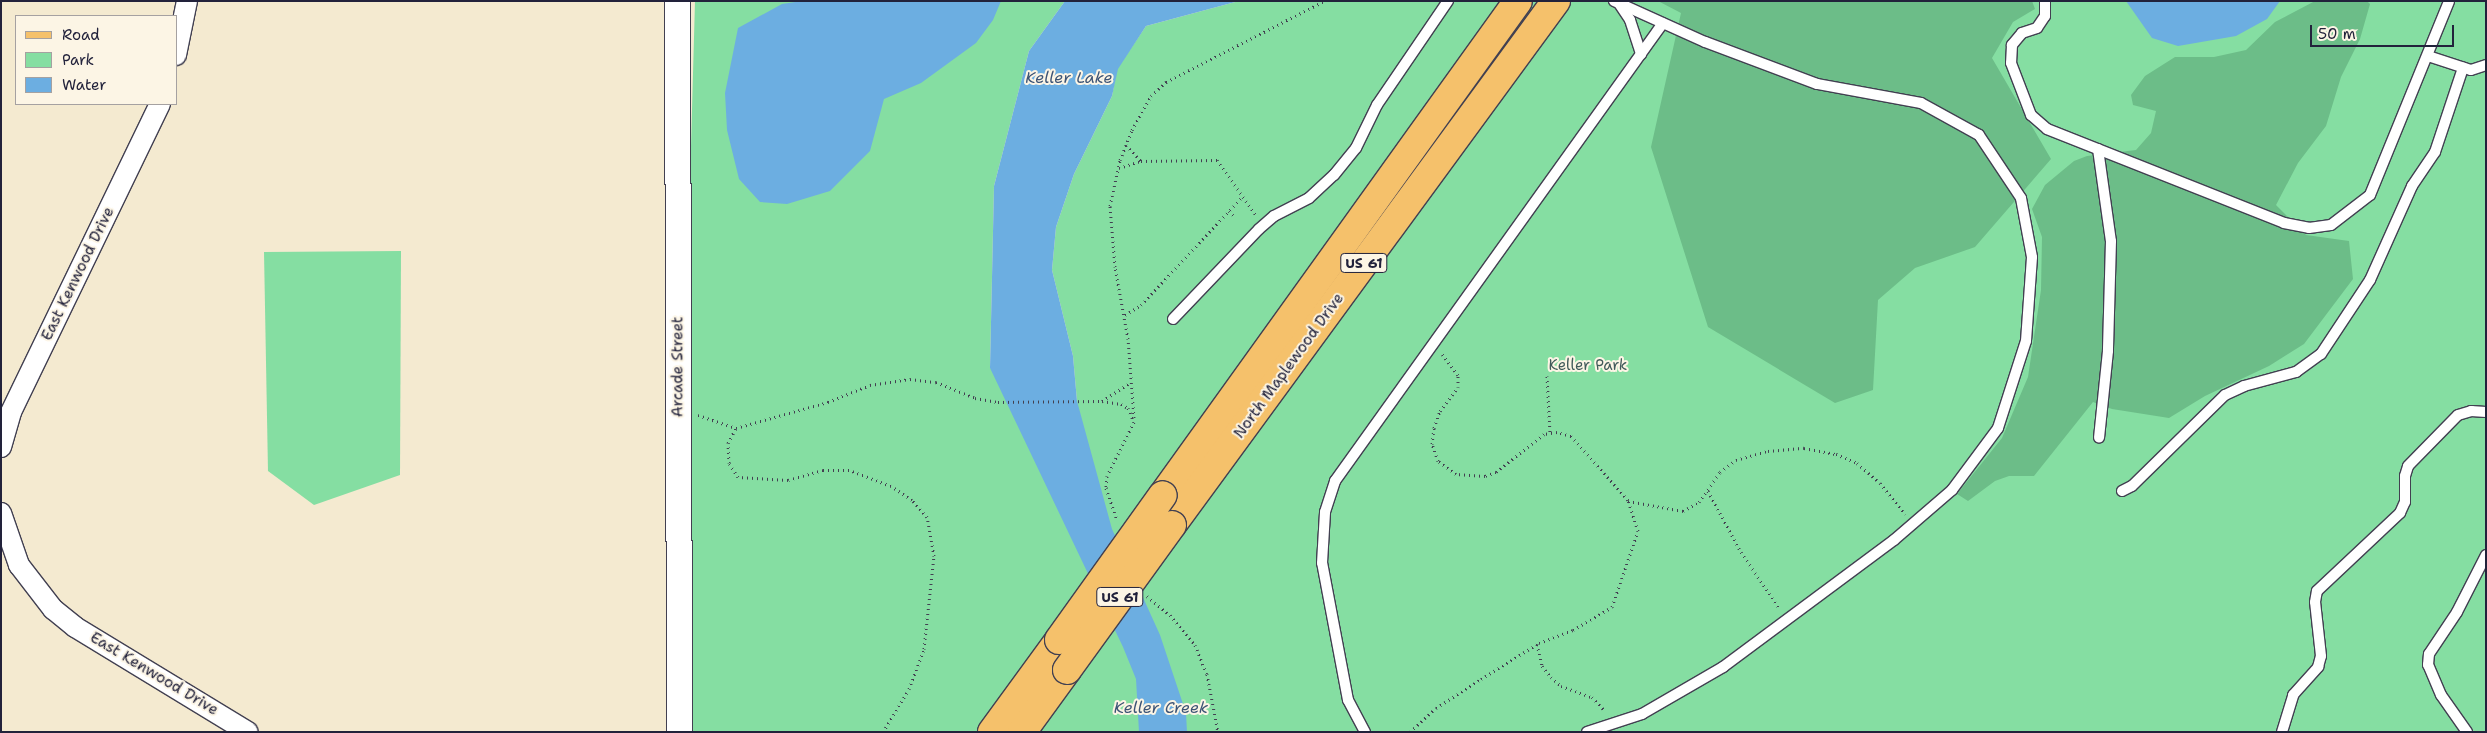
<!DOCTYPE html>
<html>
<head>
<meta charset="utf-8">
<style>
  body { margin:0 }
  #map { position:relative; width:2487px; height:733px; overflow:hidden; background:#f4ead0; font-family:"Shantell Sans",sans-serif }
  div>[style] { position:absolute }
  .green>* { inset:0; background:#85dea2 }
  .forest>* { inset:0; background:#6cbd88 }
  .water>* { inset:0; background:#6caee1 }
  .path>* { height:3px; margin-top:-1.5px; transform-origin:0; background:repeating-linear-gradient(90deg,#424051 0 1px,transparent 0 5px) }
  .roads { filter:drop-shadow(1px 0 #424051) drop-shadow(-1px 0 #424051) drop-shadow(0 1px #424051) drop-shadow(0 -1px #424051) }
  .service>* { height:10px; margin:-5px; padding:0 5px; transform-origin:5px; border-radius:5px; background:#fff }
  .minor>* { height:20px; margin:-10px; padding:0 10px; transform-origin:10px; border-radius:10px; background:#fff }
  .tertiary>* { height:25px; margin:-12.5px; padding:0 12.5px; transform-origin:12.5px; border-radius:12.5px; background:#fff }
  .primary>* { height:28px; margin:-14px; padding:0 14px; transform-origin:14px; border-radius:14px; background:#f5c16b }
  .bridges { filter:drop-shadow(1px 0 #424051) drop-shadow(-1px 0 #424051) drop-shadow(0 1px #424051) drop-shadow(0 -1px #424051) }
  .primary-bridge>* { height:28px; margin:-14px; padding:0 14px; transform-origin:14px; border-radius:14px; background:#f5c16b }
  span { translate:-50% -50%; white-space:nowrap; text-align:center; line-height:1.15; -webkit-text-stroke:4px #fcf5e5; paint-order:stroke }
  .shield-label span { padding:1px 4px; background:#fcf5e5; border:1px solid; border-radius:4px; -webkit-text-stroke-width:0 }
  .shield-label { font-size:14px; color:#22223b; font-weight:700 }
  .street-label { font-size:15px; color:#22223b }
  .park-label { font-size:15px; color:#405a5a }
  .water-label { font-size:16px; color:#3c5375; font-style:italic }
  .frame { position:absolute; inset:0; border:2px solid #22223b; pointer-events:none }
  .legend { position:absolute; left:15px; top:15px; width:162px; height:90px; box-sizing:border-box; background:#fcf5e5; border:1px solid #a5a1a1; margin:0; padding:6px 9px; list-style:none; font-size:15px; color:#22223b }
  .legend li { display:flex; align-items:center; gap:10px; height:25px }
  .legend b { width:25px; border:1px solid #a5a1a1 }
  .scale { position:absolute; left:2310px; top:25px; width:144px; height:22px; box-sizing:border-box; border:2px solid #22223b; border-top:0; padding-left:6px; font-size:15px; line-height:18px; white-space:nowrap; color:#22223b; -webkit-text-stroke:4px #fcf5e5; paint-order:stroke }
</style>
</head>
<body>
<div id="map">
  <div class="green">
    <div style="clip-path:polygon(695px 1px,1065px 1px,1029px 51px,994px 186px,990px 368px,1077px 401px,1073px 356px,1052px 270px,1056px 227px,1074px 174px,1112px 96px,1117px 69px,1146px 26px,1239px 1px,2486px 1px,2486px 732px,691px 732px,690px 182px)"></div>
    <div style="clip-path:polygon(401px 251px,400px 475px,314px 505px,268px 471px,264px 252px)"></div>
  </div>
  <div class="forest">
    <div style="clip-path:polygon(1658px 1px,2032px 1px,2035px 9px,2013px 22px,1992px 58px,2051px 159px,1975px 247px,1915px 268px,1878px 300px,1873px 390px,1835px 403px,1708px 327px,1651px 147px,1681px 13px)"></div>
    <div style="clip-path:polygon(2315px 1px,2367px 1px,2370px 4px,2360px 39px,2341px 77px,2326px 126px,2298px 163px,2276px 205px,2306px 235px,2349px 241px,2353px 279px,2304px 344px,2269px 366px,2205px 396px,2169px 418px,2112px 409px,2093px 402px,2034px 476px,2009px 476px,1995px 481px,1968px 501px,1957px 494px,2002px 438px,2028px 377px,2041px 290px,2042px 237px,2032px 209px,2045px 185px,2074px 161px,2087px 156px,2136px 150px,2151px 133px,2156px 111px,2133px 105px,2131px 95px,2145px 76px,2175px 57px,2214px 57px,2246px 50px,2275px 22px)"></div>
  </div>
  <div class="water">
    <div style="clip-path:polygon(802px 1px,1001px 1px,993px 20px,976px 43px,921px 83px,884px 99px,870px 151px,830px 191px,787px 204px,760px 202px,739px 179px,727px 130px,725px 93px,738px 28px,782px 4px)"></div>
    <div style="clip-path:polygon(1065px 1px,1239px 1px,1146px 26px,1118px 69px,1112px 96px,1074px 174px,1056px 227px,1052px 270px,1073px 356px,1077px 401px,1112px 529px,1160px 635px,1186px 713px,1187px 732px,1139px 732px,1136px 679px,1123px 647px,990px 368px,994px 186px,1029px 51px)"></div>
    <div style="clip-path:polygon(2126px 1px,2280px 1px,2267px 19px,2236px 36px,2178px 46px,2152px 38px)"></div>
  </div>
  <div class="path">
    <div style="left:1126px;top:145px;width:22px;rotate:47deg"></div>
    <div style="left:1141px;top:161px;width:76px;rotate:-0.8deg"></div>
    <div style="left:1217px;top:160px;width:67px;rotate:54.7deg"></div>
    <div style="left:1119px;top:168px;width:23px;rotate:-18deg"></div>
    <div style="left:1229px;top:211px;width:7px;rotate:45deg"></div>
    <div style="left:1125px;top:315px;width:19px;rotate:-32deg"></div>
    <div style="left:1141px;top:305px;width:148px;rotate:-46.9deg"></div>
    <div style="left:1547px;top:376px;width:57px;rotate:87deg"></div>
    <div style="left:1102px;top:401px;width:33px;rotate:-33deg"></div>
    <div style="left:698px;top:415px;width:40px;rotate:18.9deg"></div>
    <div style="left:1134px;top:418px;width:79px;rotate:-94.3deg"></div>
    <div style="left:1128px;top:339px;width:73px;rotate:-100.2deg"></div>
    <div style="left:1115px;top:267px;width:61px;rotate:-94.7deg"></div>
    <div style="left:1110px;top:206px;width:47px;rotate:-77.7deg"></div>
    <div style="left:1120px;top:160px;width:32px;rotate:-68deg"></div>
    <div style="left:1132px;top:130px;width:39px;rotate:-61deg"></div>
    <div style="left:1151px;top:96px;width:21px;rotate:-43deg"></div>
    <div style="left:1166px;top:82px;width:178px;rotate:-27.1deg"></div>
    <div style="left:1708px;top:491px;width:69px;rotate:61.6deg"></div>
    <div style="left:1741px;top:552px;width:68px;rotate:55.8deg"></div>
    <div style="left:1628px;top:501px;width:56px;rotate:10.3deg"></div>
    <div style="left:1683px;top:511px;width:18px;rotate:-29deg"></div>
    <div style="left:1699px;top:502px;width:37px;rotate:-55deg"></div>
    <div style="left:1720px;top:472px;width:20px;rotate:-37deg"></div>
    <div style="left:1736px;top:460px;width:33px;rotate:-16deg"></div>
    <div style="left:1768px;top:451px;width:36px;rotate:-5deg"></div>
    <div style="left:1804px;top:448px;width:33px;rotate:11deg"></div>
    <div style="left:1836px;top:454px;width:23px;rotate:23deg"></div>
    <div style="left:1857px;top:463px;width:30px;rotate:41deg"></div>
    <div style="left:1880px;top:483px;width:40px;rotate:51deg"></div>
    <div style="left:1147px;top:596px;width:30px;rotate:40deg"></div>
    <div style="left:1170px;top:615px;width:39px;rotate:50deg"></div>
    <div style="left:1195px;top:645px;width:31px;rotate:68deg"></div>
    <div style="left:1207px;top:674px;width:59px;rotate:79.3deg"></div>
    <div style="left:1537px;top:644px;width:23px;rotate:77deg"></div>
    <div style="left:1542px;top:666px;width:14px;rotate:51deg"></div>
    <div style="left:1551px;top:677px;width:13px;rotate:42deg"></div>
    <div style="left:1561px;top:686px;width:33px;rotate:20deg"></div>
    <div style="left:1592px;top:697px;width:19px;rotate:47deg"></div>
    <div style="left:883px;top:732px;width:50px;rotate:-58.8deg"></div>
    <div style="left:909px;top:689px;width:43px;rotate:-69.4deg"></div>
    <div style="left:924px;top:649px;width:94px;rotate:-83.9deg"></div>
    <div style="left:934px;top:556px;width:40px;rotate:-100deg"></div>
    <div style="left:927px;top:517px;width:23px;rotate:-131deg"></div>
    <div style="left:912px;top:500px;width:25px;rotate:-146deg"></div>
    <div style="left:891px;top:486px;width:45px;rotate:-159.1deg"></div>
    <div style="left:849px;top:470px;width:26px;rotate:180deg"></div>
    <div style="left:823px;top:470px;width:36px;rotate:164deg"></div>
    <div style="left:788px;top:480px;width:50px;rotate:-176.6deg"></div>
    <div style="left:738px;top:477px;width:17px;rotate:-123deg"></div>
    <div style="left:729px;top:463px;width:20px;rotate:-93deg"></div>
    <div style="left:728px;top:443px;width:17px;rotate:-62deg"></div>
    <div style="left:736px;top:428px;width:96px;rotate:-15.8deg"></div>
    <div style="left:828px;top:402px;width:45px;rotate:-22deg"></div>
    <div style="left:870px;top:385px;width:40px;rotate:-8.5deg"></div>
    <div style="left:910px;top:379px;width:26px;rotate:7deg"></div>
    <div style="left:936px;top:382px;width:42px;rotate:22.3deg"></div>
    <div style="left:975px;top:398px;width:23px;rotate:10deg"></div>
    <div style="left:998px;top:402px;width:104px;rotate:-0.6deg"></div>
    <div style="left:1102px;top:401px;width:19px;rotate:9deg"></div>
    <div style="left:1121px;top:404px;width:8px;rotate:30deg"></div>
    <div style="left:1128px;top:408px;width:15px;rotate:67deg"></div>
    <div style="left:1134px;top:422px;width:60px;rotate:116.6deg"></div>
    <div style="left:1107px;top:476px;width:12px;rotate:95deg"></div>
    <div style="left:1106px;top:488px;width:34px;rotate:71deg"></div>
    <div style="left:1410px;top:732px;width:35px;rotate:-43deg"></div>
    <div style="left:1436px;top:708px;width:54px;rotate:-32.8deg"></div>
    <div style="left:1481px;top:679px;width:68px;rotate:-31.8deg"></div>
    <div style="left:1539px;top:643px;width:36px;rotate:-21deg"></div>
    <div style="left:1573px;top:630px;width:45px;rotate:-30.5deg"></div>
    <div style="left:1612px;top:607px;width:80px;rotate:-71.1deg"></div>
    <div style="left:1638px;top:531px;width:33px;rotate:-108deg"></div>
    <div style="left:1628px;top:500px;width:86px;rotate:-131.7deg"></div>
    <div style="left:1571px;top:436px;width:15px;rotate:-164deg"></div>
    <div style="left:1557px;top:432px;width:13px;rotate:171deg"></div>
    <div style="left:1544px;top:434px;width:61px;rotate:141.6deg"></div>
    <div style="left:1496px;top:472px;width:12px;rotate:160deg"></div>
    <div style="left:1485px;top:476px;width:29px;rotate:-176deg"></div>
    <div style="left:1456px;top:474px;width:22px;rotate:-144deg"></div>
    <div style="left:1438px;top:461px;width:18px;rotate:-109deg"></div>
    <div style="left:1432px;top:444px;width:16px;rotate:-83deg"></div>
    <div style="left:1434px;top:428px;width:18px;rotate:-71deg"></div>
    <div style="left:1440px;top:411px;width:30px;rotate:-53deg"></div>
    <div style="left:1458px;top:387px;width:12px;rotate:-90deg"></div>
    <div style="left:1458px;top:375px;width:26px;rotate:-127deg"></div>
  </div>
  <div class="roads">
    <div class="service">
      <div style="left:2045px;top:1px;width:15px;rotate:90deg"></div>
      <div style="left:2045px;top:16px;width:14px;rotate:124deg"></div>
      <div style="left:2037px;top:28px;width:16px;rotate:162deg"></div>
      <div style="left:2022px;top:33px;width:16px;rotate:130deg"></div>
      <div style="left:2012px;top:45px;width:18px;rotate:93deg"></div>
      <div style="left:2011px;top:63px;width:56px;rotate:69deg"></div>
      <div style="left:2031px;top:115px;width:21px;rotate:41deg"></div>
      <div style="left:2047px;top:129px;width:255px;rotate:21.6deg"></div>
      <div style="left:2284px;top:223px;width:25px;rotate:11deg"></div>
      <div style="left:2309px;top:228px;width:22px;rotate:-8deg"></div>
      <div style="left:2331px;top:225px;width:49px;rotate:-37.6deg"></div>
      <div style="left:2370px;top:195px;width:209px;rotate:-67.8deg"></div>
      <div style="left:1620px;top:5px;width:18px;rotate:56deg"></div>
      <div style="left:1630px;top:20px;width:36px;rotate:72deg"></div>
      <div style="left:2428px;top:56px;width:45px;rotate:18deg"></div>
      <div style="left:2471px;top:70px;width:16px;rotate:-18deg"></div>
      <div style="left:2098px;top:149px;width:93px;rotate:82deg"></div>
      <div style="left:2111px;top:241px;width:110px;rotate:91.6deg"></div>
      <div style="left:2108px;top:351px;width:87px;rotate:95.9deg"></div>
      <div style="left:1173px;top:319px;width:124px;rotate:-46.3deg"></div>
      <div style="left:1259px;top:229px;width:20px;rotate:-41deg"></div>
      <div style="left:1274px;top:216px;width:39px;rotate:-27deg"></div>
      <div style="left:1309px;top:198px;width:34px;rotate:-43deg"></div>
      <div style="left:1334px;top:175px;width:35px;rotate:-51deg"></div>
      <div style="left:1356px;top:148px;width:48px;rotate:-64deg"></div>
      <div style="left:1377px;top:105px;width:126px;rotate:-55.7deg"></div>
      <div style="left:2122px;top:491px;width:11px;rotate:-27deg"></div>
      <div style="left:2132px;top:486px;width:130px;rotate:-44.4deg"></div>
      <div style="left:2225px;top:395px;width:21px;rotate:-25deg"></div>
      <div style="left:2244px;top:386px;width:54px;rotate:-15.1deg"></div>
      <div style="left:2296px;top:372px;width:31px;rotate:-36deg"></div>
      <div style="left:2321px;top:354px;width:89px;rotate:-56.5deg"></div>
      <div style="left:2370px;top:280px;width:103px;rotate:-65.9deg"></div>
      <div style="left:2412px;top:186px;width:41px;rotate:-55.9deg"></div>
      <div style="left:2435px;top:152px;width:89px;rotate:-71.6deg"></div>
      <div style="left:1365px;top:732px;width:36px;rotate:-118deg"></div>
      <div style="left:1348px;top:700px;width:139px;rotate:-100.7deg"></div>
      <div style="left:1322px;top:563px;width:51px;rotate:-86.6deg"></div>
      <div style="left:1325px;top:512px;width:33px;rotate:-72deg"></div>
      <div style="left:1335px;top:481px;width:563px;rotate:-54.39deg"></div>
      <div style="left:1587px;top:732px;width:58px;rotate:-18.1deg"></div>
      <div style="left:1642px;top:714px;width:94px;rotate:-30.1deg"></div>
      <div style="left:1723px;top:667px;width:213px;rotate:-36.6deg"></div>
      <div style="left:1894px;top:540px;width:77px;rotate:-40.8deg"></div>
      <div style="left:1952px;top:490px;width:77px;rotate:-53.4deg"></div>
      <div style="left:1998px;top:428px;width:91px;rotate:-72.2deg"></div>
      <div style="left:2026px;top:341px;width:84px;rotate:-85.9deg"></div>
      <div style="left:2032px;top:257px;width:60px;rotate:-100.6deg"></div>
      <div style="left:2021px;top:198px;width:76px;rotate:-123.7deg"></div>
      <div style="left:1979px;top:135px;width:66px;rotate:-151.1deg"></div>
      <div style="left:1921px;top:103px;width:106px;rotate:-169.6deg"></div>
      <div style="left:1817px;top:84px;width:120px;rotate:-159.4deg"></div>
      <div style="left:1705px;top:42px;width:100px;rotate:-155.7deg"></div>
      <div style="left:2282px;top:732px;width:39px;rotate:-73deg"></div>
      <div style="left:2293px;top:695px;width:38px;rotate:-48deg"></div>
      <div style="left:2318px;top:667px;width:11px;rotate:-75deg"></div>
      <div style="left:2321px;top:656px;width:54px;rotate:-96.3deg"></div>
      <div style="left:2315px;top:602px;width:11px;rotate:-80deg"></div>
      <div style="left:2317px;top:591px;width:114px;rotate:-43.2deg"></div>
      <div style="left:2400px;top:513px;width:12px;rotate:-66deg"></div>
      <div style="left:2405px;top:502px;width:26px;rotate:-90deg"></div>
      <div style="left:2405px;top:476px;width:10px;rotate:-73deg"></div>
      <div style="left:2408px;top:466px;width:71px;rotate:-45.6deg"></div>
      <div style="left:2458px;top:415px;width:14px;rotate:-17deg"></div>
      <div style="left:2471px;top:411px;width:15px;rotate:4deg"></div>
      <div style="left:2467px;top:732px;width:45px;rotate:-125.1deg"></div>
      <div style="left:2441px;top:695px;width:33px;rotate:-113deg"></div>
      <div style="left:2428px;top:665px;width:11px;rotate:-85deg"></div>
      <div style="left:2429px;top:654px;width:50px;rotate:-56.3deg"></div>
      <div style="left:2457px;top:612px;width:64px;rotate:-63deg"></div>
    </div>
    <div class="minor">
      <div style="left:176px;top:55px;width:55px;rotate:-78.5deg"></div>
      <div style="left:1px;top:447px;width:36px;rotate:-74deg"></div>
      <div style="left:11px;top:412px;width:342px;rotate:-64.2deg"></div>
      <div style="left:1px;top:513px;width:55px;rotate:70.9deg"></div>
      <div style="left:19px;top:565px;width:56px;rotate:52.3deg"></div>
      <div style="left:53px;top:609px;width:28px;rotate:39deg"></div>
      <div style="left:75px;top:627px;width:202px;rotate:31.3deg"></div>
    </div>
    <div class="tertiary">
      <div style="left:677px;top:1px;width:731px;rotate:89.84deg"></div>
    </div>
    <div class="primary">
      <div style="left:1163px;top:495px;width:608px;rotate:-54.3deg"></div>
      <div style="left:1172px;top:525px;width:650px;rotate:-53.77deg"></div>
      <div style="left:992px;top:732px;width:114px;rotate:-53.9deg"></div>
      <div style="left:1022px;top:732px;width:77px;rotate:-54deg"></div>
    </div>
  </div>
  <div class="bridges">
    <div class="primary-bridge">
      <div style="left:1059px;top:640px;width:178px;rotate:-54.4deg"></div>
      <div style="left:1067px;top:670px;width:179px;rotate:-54.1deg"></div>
    </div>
  </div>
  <div class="shield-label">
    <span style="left:1364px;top:263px">US 61</span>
    <span style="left:1120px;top:597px">US 61</span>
  </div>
  <div class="street-label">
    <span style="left:78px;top:274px;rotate:-64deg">East Kenwood Drive</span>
    <span style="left:1289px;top:366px;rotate:-54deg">North Maplewood Drive</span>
    <span style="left:678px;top:367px;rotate:-90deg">Arcade Street</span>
    <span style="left:154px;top:674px;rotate:31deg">East Kenwood Drive</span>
  </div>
  <div class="park-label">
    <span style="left:1588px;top:366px">Keller Park</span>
  </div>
  <div class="water-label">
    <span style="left:1069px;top:78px">Keller Lake</span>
    <span style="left:1161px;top:708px">Keller Creek</span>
  </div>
  <div class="frame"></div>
  <ul class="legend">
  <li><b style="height:6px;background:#f5c16b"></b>Road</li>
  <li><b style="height:14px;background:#85dea2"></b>Park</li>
  <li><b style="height:14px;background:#6caee1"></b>Water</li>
  </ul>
  <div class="scale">50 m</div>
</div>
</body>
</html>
